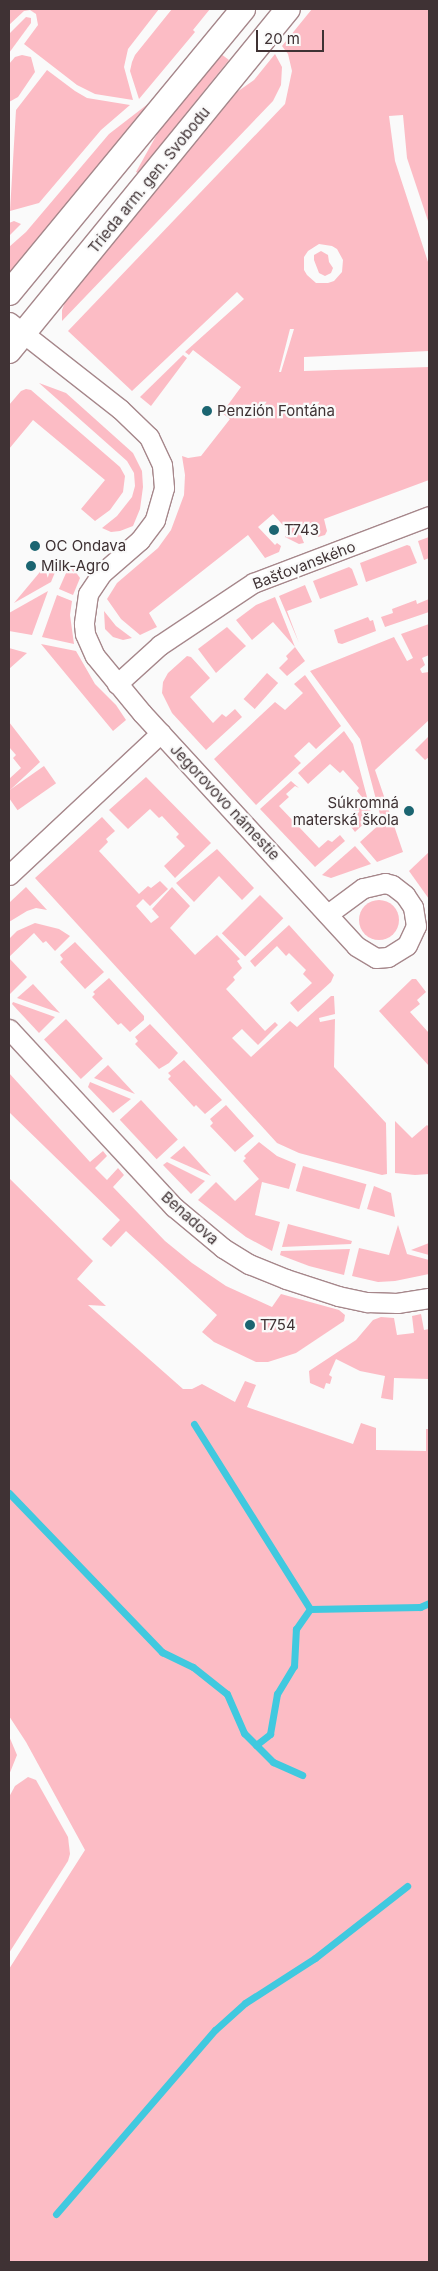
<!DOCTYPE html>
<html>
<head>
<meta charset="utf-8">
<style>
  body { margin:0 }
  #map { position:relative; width:438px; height:2271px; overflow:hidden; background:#fafafa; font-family:Inter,sans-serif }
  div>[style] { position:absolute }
  .green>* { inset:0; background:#fcbcc5; transform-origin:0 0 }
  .round { border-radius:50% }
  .stream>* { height:7px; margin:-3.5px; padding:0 3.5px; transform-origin:3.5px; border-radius:3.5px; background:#40c9df }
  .roads { filter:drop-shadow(1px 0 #a6878b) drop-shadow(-1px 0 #a6878b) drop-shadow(0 1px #a6878b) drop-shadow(0 -1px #a6878b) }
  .minor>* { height:19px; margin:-9.5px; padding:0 9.5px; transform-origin:9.5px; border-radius:9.5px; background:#fff }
  .tertiary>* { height:24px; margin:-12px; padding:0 12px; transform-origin:12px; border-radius:12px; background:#fff }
  .dots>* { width:14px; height:14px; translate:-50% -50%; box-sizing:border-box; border:2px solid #fafafa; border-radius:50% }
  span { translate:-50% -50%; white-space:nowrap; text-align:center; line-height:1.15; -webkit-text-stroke:4.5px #fafafa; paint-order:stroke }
  .street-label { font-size:15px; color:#3f3234 }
  .poi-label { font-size:15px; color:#3f3234 }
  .left { translate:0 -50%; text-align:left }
  .right { translate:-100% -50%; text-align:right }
  .frame { position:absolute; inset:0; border:10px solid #3f3234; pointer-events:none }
  .scale { position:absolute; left:256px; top:30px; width:68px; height:22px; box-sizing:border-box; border:2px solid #3f3234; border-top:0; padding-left:6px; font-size:15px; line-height:18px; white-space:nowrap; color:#3f3234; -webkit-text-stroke:4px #fafafa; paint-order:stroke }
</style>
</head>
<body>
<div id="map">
  <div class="green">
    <div style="clip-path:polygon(9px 9px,159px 9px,128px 49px,124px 67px,133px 100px,95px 94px,77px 85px,24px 44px,38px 25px,36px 14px,30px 10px,24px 11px,9px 25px)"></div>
    <div style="clip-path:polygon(172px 9px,210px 9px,193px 30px,195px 32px,139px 99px,130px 71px,132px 62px,135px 55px)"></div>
    <div style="clip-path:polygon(evenodd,312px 9px,429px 9px,429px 224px,407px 158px,403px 115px,389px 116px,395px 161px,429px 265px,429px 351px,304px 357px,304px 371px,429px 367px,429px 480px,324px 519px,327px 531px,325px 535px,318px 537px,312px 523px,298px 528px,304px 543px,299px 544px,285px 537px,289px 532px,273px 514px,258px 527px,275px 545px,277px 543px,281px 546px,279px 552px,265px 558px,248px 535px,149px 613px,157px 627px,140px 635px,121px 619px,107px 599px,117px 583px,158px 548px,171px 530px,184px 495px,185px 475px,182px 456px,188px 458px,201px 456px,230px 419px,222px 413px,241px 387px,193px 350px,189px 355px,185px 352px,244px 299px,237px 292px,132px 391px,68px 331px,285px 104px,292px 71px,288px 54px,282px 46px,312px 9px,319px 244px,332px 246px,337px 249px,343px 260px,342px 272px,334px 281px,328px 283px,316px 283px,307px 275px,304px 270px,304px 257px,308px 251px,319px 244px,312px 9px,290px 329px,294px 329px,281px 372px,279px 372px,290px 329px)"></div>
    <div style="clip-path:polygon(26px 17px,31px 18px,31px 23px,9px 53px,9px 34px)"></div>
    <div style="clip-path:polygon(221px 54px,229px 60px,138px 173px,136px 172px,161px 127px)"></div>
    <div style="clip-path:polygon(275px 54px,282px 67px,281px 85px,273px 101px,62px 321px,62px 310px,65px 302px,237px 92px,254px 80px)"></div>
    <div style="clip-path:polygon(22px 55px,31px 57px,35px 72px,18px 97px,9px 102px,9px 64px,15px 57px)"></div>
    <div style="clip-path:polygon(47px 70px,75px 91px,87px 98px,130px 105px,101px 130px,39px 203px,10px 211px,16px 110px)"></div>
    <div style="clip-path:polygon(153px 100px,9px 276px,9px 247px,26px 232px,109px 134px)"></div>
    <div style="clip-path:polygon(14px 221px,21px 224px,9px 236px,9px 223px)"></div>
    <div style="clip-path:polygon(321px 251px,328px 255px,329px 262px,333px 268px,331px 273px,325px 276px,319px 273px,314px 260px,314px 255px)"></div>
    <div style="clip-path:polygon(183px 355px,187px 358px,151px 406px,140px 397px)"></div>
    <div style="clip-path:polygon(39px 383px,66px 393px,133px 453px,142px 471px,143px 487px,140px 509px,133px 526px,120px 531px,111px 532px,102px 528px,117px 516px,132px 497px,135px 486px,134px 473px,127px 461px)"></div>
    <div style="clip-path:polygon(26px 389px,31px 390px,120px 467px,125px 476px,123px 492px,110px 510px,95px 521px,81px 509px,105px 480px,33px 420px,9px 449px,9px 405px,21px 391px)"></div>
    <div style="clip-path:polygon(429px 537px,429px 558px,424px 560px,418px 541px)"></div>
    <div style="clip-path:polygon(407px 545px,410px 546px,417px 563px,366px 582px,360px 563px)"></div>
    <div style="clip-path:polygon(50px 560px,58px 565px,51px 582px,14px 603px)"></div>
    <div style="clip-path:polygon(70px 564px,80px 578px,73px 595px,59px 589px)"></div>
    <div style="clip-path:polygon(349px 567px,352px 569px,358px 585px,320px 599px,313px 581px)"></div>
    <div style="clip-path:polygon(305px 585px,312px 602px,287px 611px,299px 643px,279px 596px)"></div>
    <div style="clip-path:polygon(48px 591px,32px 635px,9px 631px,9px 613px)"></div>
    <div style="clip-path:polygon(57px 595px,72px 601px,70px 615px,74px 644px,42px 637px)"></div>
    <div style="clip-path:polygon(275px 597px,295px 647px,305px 661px,287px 676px,279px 668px,288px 659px,286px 656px,295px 647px,273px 622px,252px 640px,236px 620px,256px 605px)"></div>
    <div style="clip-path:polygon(429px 599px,429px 612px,385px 627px,381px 617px,393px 613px,392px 609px,416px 600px,417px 604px)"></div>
    <div style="clip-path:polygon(104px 611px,116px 626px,132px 638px,123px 640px,113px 637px,105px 629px)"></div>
    <div style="clip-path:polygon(368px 617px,370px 621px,373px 620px,376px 631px,342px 644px,338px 643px,334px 630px)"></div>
    <div style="clip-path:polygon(429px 624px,429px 655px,422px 658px,425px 665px,420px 669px,422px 673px,429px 672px,429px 720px,375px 770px,403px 852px,377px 862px,360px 842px,382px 822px,360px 739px,310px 671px,394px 637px,407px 661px,413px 658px,401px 634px)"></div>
    <div style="clip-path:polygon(227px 627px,246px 646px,216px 673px,198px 649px)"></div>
    <div style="clip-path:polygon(41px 644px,76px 651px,95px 684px,116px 705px,126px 720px,113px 731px)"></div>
    <div style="clip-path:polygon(9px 648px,27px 653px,9px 669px)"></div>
    <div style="clip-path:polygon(187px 656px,191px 657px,210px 678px,190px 697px,213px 723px,222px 714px,226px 717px,235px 709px,242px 717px,206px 750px,172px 713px,162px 693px,163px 682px,168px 673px)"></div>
    <div style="left:267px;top:673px;width:15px;height:35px;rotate:42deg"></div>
    <div style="clip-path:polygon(305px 675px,341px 726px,316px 749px,309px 742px,294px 756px,301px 763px,256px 805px,214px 759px,275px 702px,285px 710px,303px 693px,294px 684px)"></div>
    <div style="clip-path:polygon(9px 722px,40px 762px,9px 791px,9px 779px,21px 768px,13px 758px,16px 755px,9px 747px)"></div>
    <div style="clip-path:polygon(344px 731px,353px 744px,372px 816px,355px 832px,345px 819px,365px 801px,357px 791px,359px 788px,343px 770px,340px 773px,330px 764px,308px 784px,298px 773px)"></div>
    <div style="clip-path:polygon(429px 736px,429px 757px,425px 760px,415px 750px)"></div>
    <div style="left:44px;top:766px;width:21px;height:47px;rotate:55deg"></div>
    <div style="clip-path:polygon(146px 777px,211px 843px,175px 878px,164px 866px,185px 846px,176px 837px,179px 834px,162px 816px,159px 818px,150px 809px,128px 829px,109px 810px)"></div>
    <div style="clip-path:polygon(291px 781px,299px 788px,295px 786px,286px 794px,289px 797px,279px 806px,319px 848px,328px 840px,332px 842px,340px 835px,345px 841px,315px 867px,260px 809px)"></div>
    <div style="clip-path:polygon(102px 817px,115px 831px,106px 839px,108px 842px,99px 851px,139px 894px,148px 886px,151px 888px,160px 881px,168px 889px,150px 906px,143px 899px,136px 906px,151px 923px,159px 917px,152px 909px,172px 887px,190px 906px,170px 928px,195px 955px,217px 935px,240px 959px,237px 961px,242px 968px,233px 977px,235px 980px,226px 989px,265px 1031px,275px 1022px,278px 1025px,258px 1045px,242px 1029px,232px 1038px,251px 1057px,290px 1021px,297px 1027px,331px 996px,334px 996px,335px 1014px,319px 1018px,320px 1022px,335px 1019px,334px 1067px,386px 1123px,387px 1174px,382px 1175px,299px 1153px,277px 1143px,35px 878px)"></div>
    <div style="clip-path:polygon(355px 846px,371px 864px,331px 878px,322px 875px)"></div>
    <div style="clip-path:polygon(217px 849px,254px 888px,242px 900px,219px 876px,194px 902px,176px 883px)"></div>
    <div style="clip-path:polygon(429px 852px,429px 899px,409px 871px)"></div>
    <div style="clip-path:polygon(26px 887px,47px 910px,36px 908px,27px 911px,9px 922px,9px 903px)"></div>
    <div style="left:260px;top:895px;width:33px;height:54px;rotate:45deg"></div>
    <div class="round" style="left:359px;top:900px;width:40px;height:40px"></div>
    <div style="clip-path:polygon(35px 923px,59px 929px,70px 936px,55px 951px,46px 941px,43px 943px,34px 933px,9px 957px,9px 939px,17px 931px)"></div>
    <div style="clip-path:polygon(289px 925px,334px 975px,331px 982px,298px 1012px,290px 1003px,312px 983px,303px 974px,306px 970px,289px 953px,286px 956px,277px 946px,255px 967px,250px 961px)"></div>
    <div style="clip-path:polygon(75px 942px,104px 972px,85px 989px,60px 962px,63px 959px,60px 955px)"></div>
    <div style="clip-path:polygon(9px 958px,27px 977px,9px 995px)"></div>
    <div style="clip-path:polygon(109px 978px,144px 1016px,144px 1020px,130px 1032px,121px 1023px,118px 1025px,92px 997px,95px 994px,93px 992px)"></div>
    <div style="clip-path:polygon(412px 979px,416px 979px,426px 992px,417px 1000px,420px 1004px,410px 1012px,429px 1033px,429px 1066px,379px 1011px)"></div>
    <div style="clip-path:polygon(33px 984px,60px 1013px,17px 998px)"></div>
    <div style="clip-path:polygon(13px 1002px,55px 1017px,39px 1033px,12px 1004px)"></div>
    <div style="left:66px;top:1019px;width:54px;height:30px;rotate:47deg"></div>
    <div style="clip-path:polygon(150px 1024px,178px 1053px,169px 1063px,159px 1069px,135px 1044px,138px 1041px,135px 1037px)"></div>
    <div style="clip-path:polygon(184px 1060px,222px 1100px,205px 1114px,196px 1105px,194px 1107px,168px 1079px,171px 1076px,168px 1073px)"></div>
    <div style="clip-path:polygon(108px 1065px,135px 1094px,94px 1078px)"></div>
    <div style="clip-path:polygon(9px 1073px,90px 1162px,103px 1151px,107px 1156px,95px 1168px,107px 1180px,118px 1168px,124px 1175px,113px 1187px,165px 1241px,192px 1263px,226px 1286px,272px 1307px,281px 1294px,339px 1310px,345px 1315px,344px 1321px,296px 1353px,268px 1362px,256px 1362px,214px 1342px,202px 1332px,217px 1315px,126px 1231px,111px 1247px,102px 1239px,120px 1220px,9px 1112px)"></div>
    <div style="clip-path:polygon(90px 1082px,131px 1099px,113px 1113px,88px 1087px)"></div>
    <div style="left:141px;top:1100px;width:54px;height:29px;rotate:47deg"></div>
    <div style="clip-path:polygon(226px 1105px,254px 1136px,235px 1152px,210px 1126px,213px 1123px,210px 1119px)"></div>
    <div style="clip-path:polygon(395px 1121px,412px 1138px,427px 1125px,429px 1127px,429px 1174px,415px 1175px,395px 1173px)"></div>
    <div style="clip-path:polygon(259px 1142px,277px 1156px,296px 1164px,289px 1189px,262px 1182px,255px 1215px,280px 1222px,272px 1251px,246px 1237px,198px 1200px,216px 1182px,235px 1201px,259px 1179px,243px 1161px,246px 1158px,244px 1156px)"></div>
    <div style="clip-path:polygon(184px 1146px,211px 1176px,170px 1158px)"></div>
    <div style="clip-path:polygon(167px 1162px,205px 1181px,191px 1194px,163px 1165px)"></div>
    <div style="left:303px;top:1166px;width:66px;height:26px;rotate:16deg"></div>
    <div style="clip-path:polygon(9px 1178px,93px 1261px,77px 1279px,106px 1306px,88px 1305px,183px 1389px,192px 1389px,202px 1384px,235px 1402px,245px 1381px,256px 1385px,247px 1407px,353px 1444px,361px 1423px,376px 1428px,376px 1450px,426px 1451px,426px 1429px,429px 1429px,429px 2262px,9px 2262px,9px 1969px,85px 1850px,26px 1742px,9px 1716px)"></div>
    <div style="clip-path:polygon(374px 1186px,391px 1193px,395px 1217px,367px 1209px)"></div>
    <div style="clip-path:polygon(288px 1224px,352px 1241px,351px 1244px,282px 1247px)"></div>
    <div style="clip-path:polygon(398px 1225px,407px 1254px,429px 1260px,429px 1274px,395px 1281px,378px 1282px,352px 1276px,359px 1248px,389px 1255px)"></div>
    <div style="clip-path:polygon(429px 1243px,429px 1255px,411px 1250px)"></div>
    <div style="clip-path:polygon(350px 1249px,344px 1275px,309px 1266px,280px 1255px,281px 1251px)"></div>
    <div style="clip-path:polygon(421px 1314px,424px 1330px,429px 1329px,429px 1379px,394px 1378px,393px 1400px,381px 1398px,385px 1376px,360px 1371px,336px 1359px,329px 1375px,332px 1377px,330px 1384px,326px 1383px,324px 1389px,310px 1383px,309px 1371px,356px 1340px,373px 1320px,381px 1317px,394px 1318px,397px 1335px,414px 1333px,412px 1316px)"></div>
    <div style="clip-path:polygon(9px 1736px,17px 1755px,9px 1775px)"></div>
    <div style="clip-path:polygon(28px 1777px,36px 1780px,68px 1837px,70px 1854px,68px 1861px,9px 1953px,9px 1797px,15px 1786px)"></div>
  </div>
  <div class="stream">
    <div style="left:194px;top:1424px;width:218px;rotate:57.9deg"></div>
    <div style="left:9px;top:1493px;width:221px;rotate:46.1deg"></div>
    <div style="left:162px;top:1652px;width:34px;rotate:26deg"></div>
    <div style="left:193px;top:1667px;width:43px;rotate:38.5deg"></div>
    <div style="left:227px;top:1694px;width:43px;rotate:66.4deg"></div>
    <div style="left:244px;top:1733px;width:41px;rotate:45deg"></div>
    <div style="left:273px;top:1762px;width:32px;rotate:24deg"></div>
    <div style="left:310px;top:1609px;width:110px;rotate:-1deg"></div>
    <div style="left:420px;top:1607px;width:10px;rotate:-24deg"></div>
    <div style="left:256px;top:1745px;width:18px;rotate:-38deg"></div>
    <div style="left:270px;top:1734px;width:41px;rotate:-80.1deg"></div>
    <div style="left:277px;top:1694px;width:33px;rotate:-59deg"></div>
    <div style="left:294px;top:1666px;width:37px;rotate:-87deg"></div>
    <div style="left:296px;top:1629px;width:24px;rotate:-55deg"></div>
    <div style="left:56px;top:2214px;width:243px;rotate:-49.2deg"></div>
    <div style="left:215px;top:2030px;width:40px;rotate:-42deg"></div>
    <div style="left:245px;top:2003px;width:83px;rotate:-32.7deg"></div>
    <div style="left:315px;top:1958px;width:117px;rotate:-38deg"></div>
  </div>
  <div class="roads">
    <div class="minor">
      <div style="left:9px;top:322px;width:141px;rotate:38.1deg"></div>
      <div style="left:120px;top:409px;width:40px;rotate:44deg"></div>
      <div style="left:149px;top:437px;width:31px;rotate:65deg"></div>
      <div style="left:162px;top:465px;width:23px;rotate:85deg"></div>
      <div style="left:164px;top:488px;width:33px;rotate:106deg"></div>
      <div style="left:155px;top:520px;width:25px;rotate:127deg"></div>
      <div style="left:140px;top:540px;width:50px;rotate:139deg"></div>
      <div style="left:102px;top:573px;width:25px;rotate:124deg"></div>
      <div style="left:88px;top:594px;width:30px;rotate:98deg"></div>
      <div style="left:84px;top:624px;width:10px;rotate:84deg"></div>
      <div style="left:85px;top:634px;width:24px;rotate:66deg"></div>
      <div style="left:95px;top:656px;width:74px;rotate:50.5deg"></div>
      <div style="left:142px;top:713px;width:316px;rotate:47.4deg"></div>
      <div style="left:356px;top:946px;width:23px;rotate:31deg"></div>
      <div style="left:376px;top:958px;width:12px;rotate:-5deg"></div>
      <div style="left:388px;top:957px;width:22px;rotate:-32deg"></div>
      <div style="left:407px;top:945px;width:21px;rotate:-65deg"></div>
      <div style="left:416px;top:926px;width:19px;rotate:-99deg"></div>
      <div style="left:413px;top:907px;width:14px;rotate:-124deg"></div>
      <div style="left:405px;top:895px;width:16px;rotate:-142deg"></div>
      <div style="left:392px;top:885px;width:7px;rotate:-164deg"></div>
      <div style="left:385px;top:883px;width:23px;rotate:167deg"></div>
      <div style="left:363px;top:888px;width:44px;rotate:143.4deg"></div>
      <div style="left:117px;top:684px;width:58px;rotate:-42.2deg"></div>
      <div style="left:160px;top:645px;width:112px;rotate:-33.7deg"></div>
      <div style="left:253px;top:583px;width:188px;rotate:-20.8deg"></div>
      <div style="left:9px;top:875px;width:208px;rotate:-43.1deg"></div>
      <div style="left:9px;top:1029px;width:243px;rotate:47.2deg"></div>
      <div style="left:174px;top:1207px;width:64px;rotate:39.9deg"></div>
      <div style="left:223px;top:1248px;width:31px;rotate:32deg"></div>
      <div style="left:249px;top:1264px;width:40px;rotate:22deg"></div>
      <div style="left:286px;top:1279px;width:55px;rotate:18.1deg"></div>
      <div style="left:338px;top:1296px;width:30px;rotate:12deg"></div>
      <div style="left:367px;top:1302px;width:30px;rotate:2deg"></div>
      <div style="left:397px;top:1303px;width:32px;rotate:-9deg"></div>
    </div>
    <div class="tertiary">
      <div style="left:9px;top:293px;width:368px;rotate:-50.5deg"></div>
      <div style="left:9px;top:351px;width:441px;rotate:-50.8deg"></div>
    </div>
  </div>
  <div class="dots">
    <div style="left:207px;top:411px;background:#1b6571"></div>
    <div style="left:274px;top:530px;background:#1b6571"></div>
    <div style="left:35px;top:546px;background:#1b6571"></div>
    <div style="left:31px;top:566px;background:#1b6571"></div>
    <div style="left:409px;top:811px;background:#1b6571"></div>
    <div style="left:250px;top:1325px;background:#1b6571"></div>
  </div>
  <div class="street-label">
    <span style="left:149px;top:180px;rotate:-51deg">Trieda arm. gen. Svobodu</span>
    <span style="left:304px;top:565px;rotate:-21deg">Bašťovanského</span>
    <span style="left:225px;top:802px;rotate:47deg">Jegorovovo námestie</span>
    <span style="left:190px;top:1218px;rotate:42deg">Benadova</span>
  </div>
  <div class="poi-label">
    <span class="left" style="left:217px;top:411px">Penzión Fontána</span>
    <span class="left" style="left:284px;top:530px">T743</span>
    <span class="left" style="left:45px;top:546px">OC Ondava</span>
    <span class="left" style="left:41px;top:566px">Milk-Agro</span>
    <span class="right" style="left:399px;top:811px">Súkromná<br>materská škola</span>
    <span class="left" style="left:260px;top:1325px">T754</span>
  </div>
  <div class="frame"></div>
  <div class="scale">20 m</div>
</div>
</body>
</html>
